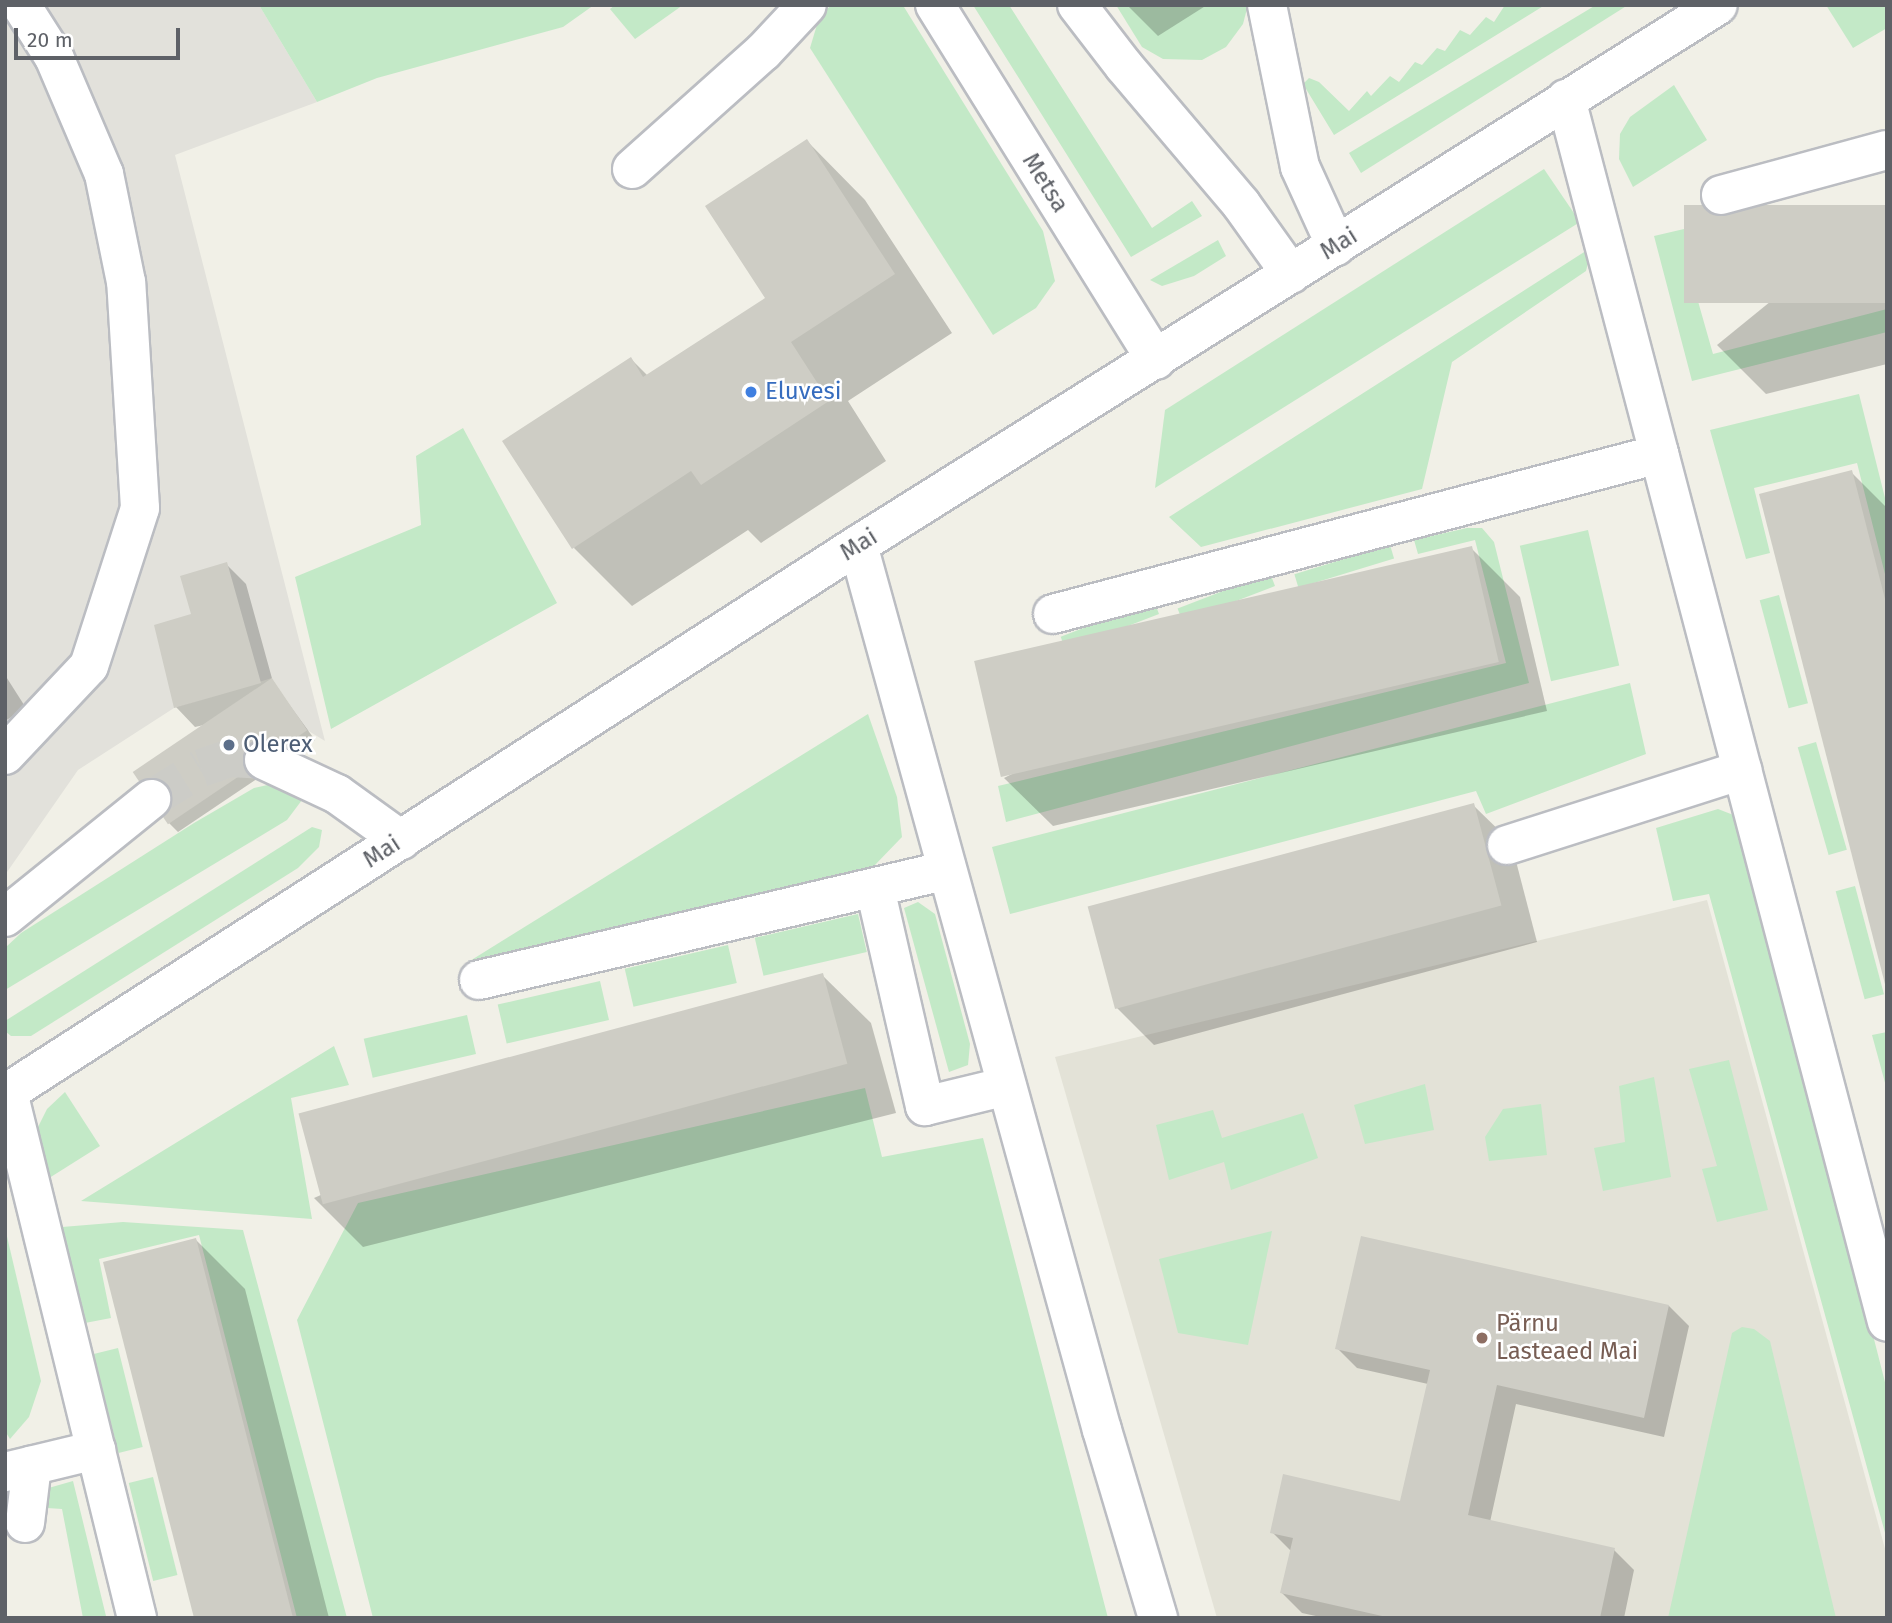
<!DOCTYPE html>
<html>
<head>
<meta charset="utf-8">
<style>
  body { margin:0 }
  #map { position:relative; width:1892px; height:1623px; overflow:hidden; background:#f1f0e7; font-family:"Fira Sans",sans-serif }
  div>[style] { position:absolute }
  .industrial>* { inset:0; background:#e2e1db }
  .education>* { inset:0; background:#e3e2d7 }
  .green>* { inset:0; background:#c3e9c7; transform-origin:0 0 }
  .shadow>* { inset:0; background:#0003 }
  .building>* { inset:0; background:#cecdc5; transform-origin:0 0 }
  .minor-tunnel>* { height:38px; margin-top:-19px; transform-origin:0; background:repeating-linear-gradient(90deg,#ccccc7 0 38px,transparent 0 57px) }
  .roads { filter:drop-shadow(2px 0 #bbbdc2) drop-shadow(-2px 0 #bbbdc2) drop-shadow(0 2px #bbbdc2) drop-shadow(0 -2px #bbbdc2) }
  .minor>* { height:38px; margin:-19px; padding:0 19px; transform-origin:19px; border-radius:19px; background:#fff }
  .dots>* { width:19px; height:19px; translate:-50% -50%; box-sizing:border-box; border:4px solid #fff; border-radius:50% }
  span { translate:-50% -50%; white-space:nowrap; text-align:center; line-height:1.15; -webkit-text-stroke:5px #fff; paint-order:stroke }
  .street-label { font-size:24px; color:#5e6167 }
  .shop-label { font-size:24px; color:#366cbe }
  .left { translate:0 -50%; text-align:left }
  .service-label { font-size:24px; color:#4e5e75 }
  .education-label { font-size:24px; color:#785e54 }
  .frame { position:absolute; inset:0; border:7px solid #5e6167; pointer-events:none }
  .scale { position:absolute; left:14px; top:28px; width:166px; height:32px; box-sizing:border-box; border:4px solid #5e6167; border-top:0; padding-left:9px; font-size:21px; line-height:24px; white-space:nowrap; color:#5e6167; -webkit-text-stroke:5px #fff; paint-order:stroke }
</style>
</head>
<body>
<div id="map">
  <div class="industrial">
    <div style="clip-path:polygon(5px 5px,259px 5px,317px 102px,175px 155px,325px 741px,307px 730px,272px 678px,174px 708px,78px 770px,5px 875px)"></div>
  </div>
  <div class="education">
    <div style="clip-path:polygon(1707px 900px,1887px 1556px,1887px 1618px,1217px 1618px,1055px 1057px)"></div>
  </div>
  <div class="green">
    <div style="clip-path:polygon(259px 5px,594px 5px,563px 27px,377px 78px,317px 102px)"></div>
    <div style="clip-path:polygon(615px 5px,683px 5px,635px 39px,610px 9px)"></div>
    <div style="clip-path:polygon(831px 5px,904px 7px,1043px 231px,1055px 281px,1036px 308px,993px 335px,810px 48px,819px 18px)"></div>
    <div style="clip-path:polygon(973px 5px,1009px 5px,1152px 228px,1192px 201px,1202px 216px,1131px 257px)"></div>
    <div style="clip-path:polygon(1116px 5px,1248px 5px,1243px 24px,1226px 47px,1202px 60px,1163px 59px,1142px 47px)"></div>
    <div style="clip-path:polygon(1505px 5px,1545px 5px,1334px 135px,1303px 84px,1309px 78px,1319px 82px,1349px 111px,1367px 91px,1371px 96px,1390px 76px,1399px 82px,1415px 62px,1422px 65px,1437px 48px,1445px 51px,1460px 30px,1470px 35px,1486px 17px,1494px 22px)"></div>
    <div style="clip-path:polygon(1596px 5px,1628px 5px,1361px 173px,1349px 153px)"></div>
    <div style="clip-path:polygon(1826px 5px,1887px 5px,1887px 28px,1853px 48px)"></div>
    <div style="clip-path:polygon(1674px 85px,1707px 140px,1633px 187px,1619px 159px,1620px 134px,1630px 117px)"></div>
    <div style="clip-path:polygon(1544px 169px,1580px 222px,1155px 488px,1165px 410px)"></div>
    <div style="clip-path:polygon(1684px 229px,1697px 246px,1684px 252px,1713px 354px,1887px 309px,1887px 332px,1692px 381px,1654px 236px)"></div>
    <div style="clip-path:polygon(1218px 240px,1226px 256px,1194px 276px,1162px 286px,1150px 280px)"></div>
    <div style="clip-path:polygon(1592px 247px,1586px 271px,1452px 362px,1422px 489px,1201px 547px,1169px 517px)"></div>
    <div style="clip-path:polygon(1859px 394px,1887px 506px,1887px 582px,1857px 463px,1754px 488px,1770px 553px,1746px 559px,1710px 430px)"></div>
    <div style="clip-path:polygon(463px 428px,557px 603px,331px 729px,295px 577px,421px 525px,416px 456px)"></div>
    <div style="clip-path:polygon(1467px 528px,1482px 528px,1494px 542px,1529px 683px,1006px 822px,998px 786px,1506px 663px,1475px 540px,1418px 554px,1414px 540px)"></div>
    <div style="left:1588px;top:530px;width:139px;height:70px;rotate:77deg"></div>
    <div style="left:1390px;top:545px;width:14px;height:100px;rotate:73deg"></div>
    <div style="left:1270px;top:573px;width:14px;height:99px;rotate:69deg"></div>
    <div style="left:1779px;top:595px;width:112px;height:20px;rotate:75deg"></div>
    <div style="left:1154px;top:601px;width:14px;height:100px;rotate:69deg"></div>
    <div style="clip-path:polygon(1630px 683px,1646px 754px,1486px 814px,1476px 791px,1010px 914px,992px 847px)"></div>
    <div style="clip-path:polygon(868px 714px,897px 797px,902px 837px,873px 867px,465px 964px)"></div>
    <div style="left:1816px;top:742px;width:112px;height:19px;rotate:74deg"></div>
    <div style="clip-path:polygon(272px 784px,302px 800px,287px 820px,5px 990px,5px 948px,21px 933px,194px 823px,254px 788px)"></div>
    <div style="clip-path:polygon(1718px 809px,1736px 816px,1744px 830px,1887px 1390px,1887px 1540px,1709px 894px,1673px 901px,1656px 828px)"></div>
    <div style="clip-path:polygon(312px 827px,322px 830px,319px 847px,298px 868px,31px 1036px,11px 1036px,5px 1031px,5px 1021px)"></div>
    <div style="left:1855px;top:886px;width:112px;height:20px;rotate:75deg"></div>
    <div style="clip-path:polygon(918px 902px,935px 914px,970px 1044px,968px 1065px,949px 1072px,904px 908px)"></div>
    <div style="left:858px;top:914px;width:39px;height:106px;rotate:77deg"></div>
    <div style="left:728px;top:945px;width:39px;height:106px;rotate:77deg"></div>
    <div style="left:600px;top:981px;width:40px;height:105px;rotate:77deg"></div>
    <div style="left:467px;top:1015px;width:40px;height:106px;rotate:77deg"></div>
    <div style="clip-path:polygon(1887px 1032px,1887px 1090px,1872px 1035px)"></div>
    <div style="clip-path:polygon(334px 1046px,349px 1085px,291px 1098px,312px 1219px,81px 1201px)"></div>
    <div style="clip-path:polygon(1729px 1060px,1768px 1210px,1717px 1222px,1702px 1169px,1717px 1166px,1689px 1069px)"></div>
    <div style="clip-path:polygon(1654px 1077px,1671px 1177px,1603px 1191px,1594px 1148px,1625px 1142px,1619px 1086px)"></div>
    <div style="clip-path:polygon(1425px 1084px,1434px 1130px,1365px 1144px,1354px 1105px)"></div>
    <div style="clip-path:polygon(865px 1088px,882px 1157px,983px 1138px,1108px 1618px,373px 1618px,297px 1320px,358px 1203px)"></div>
    <div style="clip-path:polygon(65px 1092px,100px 1146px,46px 1180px,37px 1142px,38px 1127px,47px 1109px)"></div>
    <div style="clip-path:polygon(1541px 1104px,1547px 1155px,1489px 1161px,1485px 1137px,1503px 1109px)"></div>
    <div style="clip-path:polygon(1213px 1110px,1222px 1138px,1303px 1113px,1318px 1158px,1231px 1190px,1224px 1162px,1169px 1180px,1156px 1125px)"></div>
    <div style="clip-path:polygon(123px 1222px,243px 1230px,347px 1618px,297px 1618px,199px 1235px,99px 1259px,111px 1318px,85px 1323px,62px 1227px)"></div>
    <div style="clip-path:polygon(5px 1228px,41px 1381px,29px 1417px,10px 1439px,5px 1431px)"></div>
    <div style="clip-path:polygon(1272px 1231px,1248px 1345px,1178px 1333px,1159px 1259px)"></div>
    <div style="clip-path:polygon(1742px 1327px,1754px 1329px,1770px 1341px,1836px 1618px,1668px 1618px,1732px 1333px)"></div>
    <div style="left:118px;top:1348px;width:102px;height:25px;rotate:76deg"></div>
    <div style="left:153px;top:1477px;width:101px;height:25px;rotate:76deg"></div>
    <div style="clip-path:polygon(73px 1481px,106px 1616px,83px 1618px,62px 1509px,47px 1508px,45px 1489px)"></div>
  </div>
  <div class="shadow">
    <div style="clip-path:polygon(1127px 5px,1207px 5px,1158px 36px)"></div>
    <div style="clip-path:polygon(807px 141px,865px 200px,952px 333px,848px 401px,886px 461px,761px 543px,748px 530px,632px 606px,574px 548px,631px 359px,648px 376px,767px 299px)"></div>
    <div style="clip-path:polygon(1887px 207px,1887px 364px,1766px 394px,1717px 345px)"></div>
    <div style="clip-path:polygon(1851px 472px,1887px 508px,1887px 987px,1761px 495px)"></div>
    <div style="clip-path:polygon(1471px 548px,1520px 597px,1547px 711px,1053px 826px,1004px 778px)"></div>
    <div style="clip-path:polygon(226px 564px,246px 584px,273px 682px,315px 740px,178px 832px,169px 823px,204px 725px,195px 727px,176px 707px,193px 615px)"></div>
    <div style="clip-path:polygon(5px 675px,26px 708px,5px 721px)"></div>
    <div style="clip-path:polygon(1473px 805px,1511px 842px,1537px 942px,1154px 1045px,1117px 1008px)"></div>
    <div style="clip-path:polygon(822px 975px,871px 1023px,896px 1113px,363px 1247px,314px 1198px)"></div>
    <div style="clip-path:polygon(196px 1240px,245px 1289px,329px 1618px,196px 1618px)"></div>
    <div style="clip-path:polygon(1669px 1306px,1689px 1326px,1664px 1437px,1516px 1404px,1490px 1522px,1614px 1550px,1634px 1570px,1624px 1618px,1325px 1618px,1302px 1613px,1282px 1593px,1292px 1552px,1272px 1532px,1402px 1503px,1428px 1384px,1357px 1368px,1337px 1348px)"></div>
  </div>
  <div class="building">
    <div style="clip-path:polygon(807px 139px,895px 274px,791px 342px,829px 401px,701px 485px,691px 471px,572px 549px,502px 441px,631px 357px,643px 377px,765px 298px,705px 206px)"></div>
    <div style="left:1887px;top:205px;width:98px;height:203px;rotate:90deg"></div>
    <div style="clip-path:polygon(1852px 470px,1887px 607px,1886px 988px,1759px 494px)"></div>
    <div style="left:1472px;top:546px;width:119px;height:511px;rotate:77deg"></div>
    <div style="clip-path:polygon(227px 562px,261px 683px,174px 708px,154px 625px,191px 614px,180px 576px)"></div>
    <div style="left:272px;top:678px;width:63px;height:168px;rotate:56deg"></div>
    <div style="left:1474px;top:803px;width:106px;height:400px;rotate:75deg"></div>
    <div style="left:823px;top:973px;width:94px;height:543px;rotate:75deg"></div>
    <div style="clip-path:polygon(1361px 1236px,1669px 1305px,1644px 1418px,1497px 1385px,1468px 1515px,1615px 1548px,1600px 1618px,1391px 1618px,1280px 1593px,1293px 1538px,1270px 1533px,1283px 1474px,1400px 1501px,1430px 1370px,1335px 1349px)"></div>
    <div style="clip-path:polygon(196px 1238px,293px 1618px,194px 1618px,121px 1333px,103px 1262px)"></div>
  </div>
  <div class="minor-tunnel">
    <div style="left:151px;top:799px;width:59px;rotate:-31.8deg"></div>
    <div style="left:201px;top:768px;width:31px;rotate:-19deg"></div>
    <div style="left:230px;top:758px;width:34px;rotate:3deg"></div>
  </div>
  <div class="roads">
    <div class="minor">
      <div style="left:935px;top:5px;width:418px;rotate:58.1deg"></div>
      <div style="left:1077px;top:5px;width:77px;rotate:52.4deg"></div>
      <div style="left:1124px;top:66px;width:181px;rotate:49.7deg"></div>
      <div style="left:1241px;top:204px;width:86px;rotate:54.5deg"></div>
      <div style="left:1267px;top:5px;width:165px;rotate:78.5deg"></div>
      <div style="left:1300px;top:167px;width:87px;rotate:65.5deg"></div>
      <div style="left:1566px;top:99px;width:1264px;rotate:75.29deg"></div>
      <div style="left:632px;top:169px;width:176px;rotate:-41.8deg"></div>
      <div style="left:763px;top:52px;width:64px;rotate:-46.9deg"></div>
      <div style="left:1721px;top:195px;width:172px;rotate:-15.2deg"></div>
      <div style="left:858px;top:545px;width:918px;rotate:74.59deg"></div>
      <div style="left:1102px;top:1430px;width:196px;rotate:73.4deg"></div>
      <div style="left:1053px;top:614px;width:627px;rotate:-14.79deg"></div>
      <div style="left:5px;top:755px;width:122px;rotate:-46.7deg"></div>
      <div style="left:89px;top:666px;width:166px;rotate:-72.1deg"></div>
      <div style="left:140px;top:508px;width:226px;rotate:-93.5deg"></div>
      <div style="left:126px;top:282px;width:110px;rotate:-101.5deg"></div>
      <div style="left:104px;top:174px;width:127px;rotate:-113.1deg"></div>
      <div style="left:54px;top:57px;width:62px;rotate:-122.4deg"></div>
      <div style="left:264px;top:760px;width:81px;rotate:25deg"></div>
      <div style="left:337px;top:794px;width:79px;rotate:35.7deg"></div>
      <div style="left:1507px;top:845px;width:247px;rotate:-17.7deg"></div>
      <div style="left:875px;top:888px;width:224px;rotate:77.1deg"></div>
      <div style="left:925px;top:1106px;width:84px;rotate:-13.7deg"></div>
      <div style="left:5px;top:917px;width:188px;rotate:-38.9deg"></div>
      <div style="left:479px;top:980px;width:481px;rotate:-13.2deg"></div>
      <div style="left:8px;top:1092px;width:542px;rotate:76.22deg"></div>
      <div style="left:5px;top:1094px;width:1014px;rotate:-32.77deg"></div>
      <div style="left:858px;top:545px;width:1015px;rotate:-32.12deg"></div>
      <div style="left:5px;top:1472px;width:94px;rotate:-13.6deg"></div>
      <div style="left:25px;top:1523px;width:58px;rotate:-83.1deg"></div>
    </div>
  </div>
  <div class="dots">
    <div style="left:751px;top:392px;background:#3f7fe0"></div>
    <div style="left:229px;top:745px;background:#5c6f8a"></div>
    <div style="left:1482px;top:1338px;background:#8d6e63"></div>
  </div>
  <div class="street-label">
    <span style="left:1045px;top:183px;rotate:58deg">Metsa</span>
    <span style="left:1339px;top:244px;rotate:-32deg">Mai</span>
    <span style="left:859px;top:545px;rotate:-32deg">Mai</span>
    <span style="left:382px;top:852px;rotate:-33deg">Mai</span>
  </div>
  <div class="shop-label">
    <span class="left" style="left:765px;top:392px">Eluvesi</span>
  </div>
  <div class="service-label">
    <span class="left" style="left:243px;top:745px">Olerex</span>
  </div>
  <div class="education-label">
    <span class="left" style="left:1496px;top:1338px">Pärnu<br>Lasteaed Mai</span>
  </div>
  <div class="frame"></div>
  <div class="scale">20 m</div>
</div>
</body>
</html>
